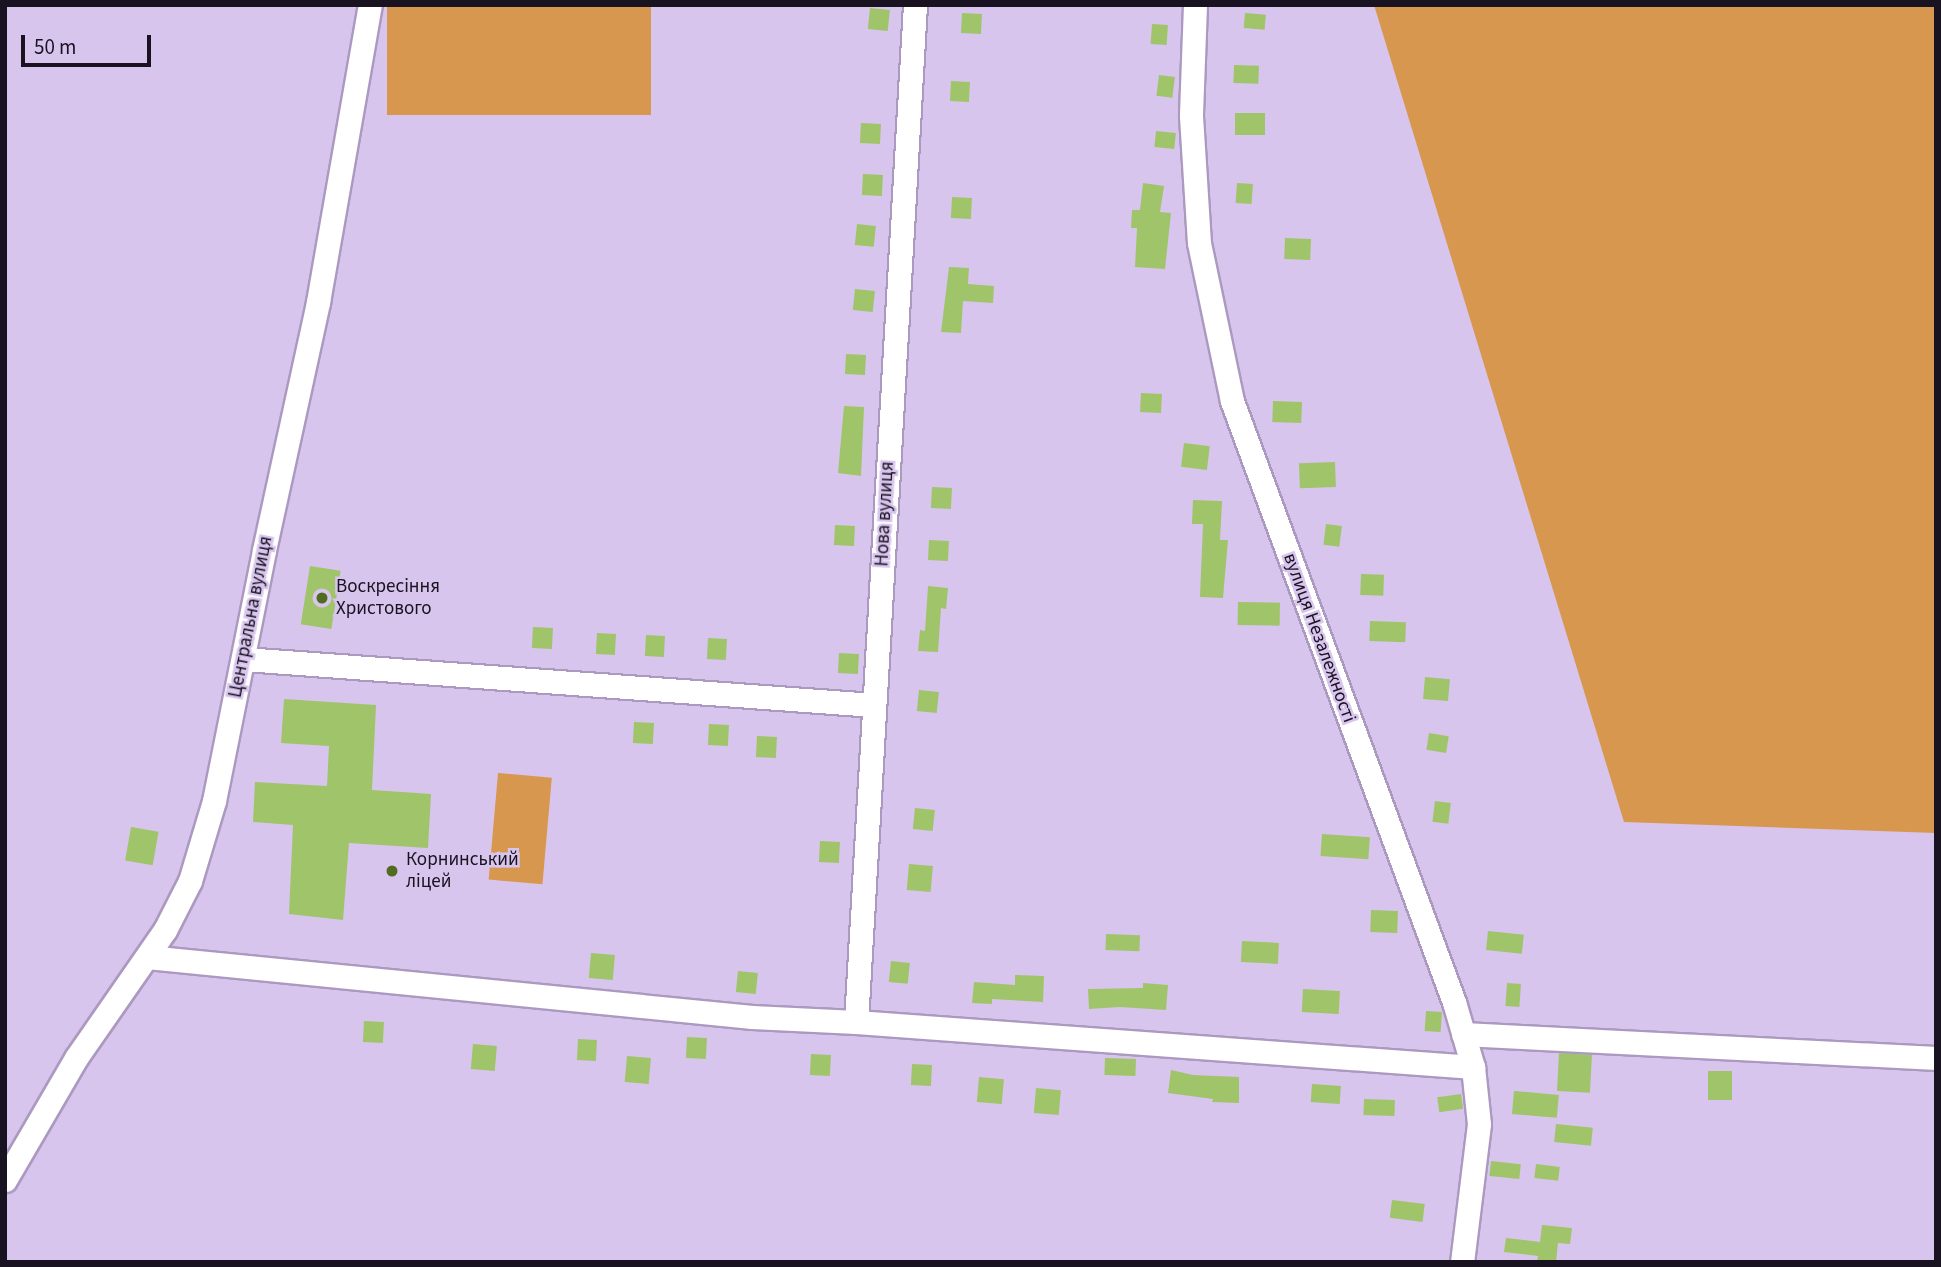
<!DOCTYPE html>
<html>
<head>
<meta charset="utf-8">
<style>
  body { margin:0 }
  #map { position:relative; width:1941px; height:1267px; overflow:hidden; background:#d8c5ed; font-family:"Source Sans 3",sans-serif }
  div>[style] { position:absolute }
  .green>* { inset:0; background:#d8974e; transform-origin:0 0 }
  .building>* { inset:0; background:#a0c469; transform-origin:0 0 }
  .roads { filter:drop-shadow(2px 0 #ac99c0) drop-shadow(-2px 0 #ac99c0) drop-shadow(0 2px #ac99c0) drop-shadow(0 -2px #ac99c0) }
  .minor>* { height:23px; margin:-11.5px; padding:0 11.5px; transform-origin:11.5px; border-radius:11.5px; background:#fff }
  .dots>* { width:19px; height:19px; translate:-50% -50%; box-sizing:border-box; border:4px solid #d8c5ed; border-radius:50% }
  span { translate:-50% -50%; white-space:nowrap; text-align:center; line-height:1.15; -webkit-text-stroke:5px #d8c5ed; paint-order:stroke }
  .street-label { font-size:19px; color:#191220 }
  .poi-label { font-size:19px; color:#191220 }
  .left { translate:0 -50%; text-align:left }
  .frame { position:absolute; inset:0; border:7px solid #191220; pointer-events:none }
  .scale { position:absolute; left:21px; top:35px; width:130px; height:32px; box-sizing:border-box; border:4px solid #191220; border-top:0; padding-left:9px; font-size:21px; line-height:24px; white-space:nowrap; color:#191220; -webkit-text-stroke:5px #d8c5ed; paint-order:stroke }
</style>
</head>
<body>
<div id="map">
  <div class="green">
    <div style="left:387px;top:5px;width:264px;height:110px"></div>
    <div style="clip-path:polygon(1374px 5px,1936px 5px,1936px 833px,1624px 822px)"></div>
    <div style="left:498px;top:773px;width:54px;height:107px;rotate:5deg"></div>
  </div>
  <div class="building">
    <div style="left:870px;top:8px;width:20px;height:21px;rotate:6deg"></div>
    <div style="left:962px;top:13px;width:20px;height:20px;rotate:3deg"></div>
    <div style="left:1245px;top:13px;width:21px;height:15px;rotate:5deg"></div>
    <div style="left:1152px;top:24px;width:16px;height:20px;rotate:4deg"></div>
    <div style="left:1234px;top:65px;width:25px;height:18px;rotate:2deg"></div>
    <div style="left:1159px;top:75px;width:16px;height:21px;rotate:7deg"></div>
    <div style="left:951px;top:81px;width:19px;height:20px;rotate:3deg"></div>
    <div style="left:1235px;top:113px;width:30px;height:22px"></div>
    <div style="left:861px;top:123px;width:20px;height:20px;rotate:3deg"></div>
    <div style="left:1156px;top:131px;width:20px;height:16px;rotate:6deg"></div>
    <div style="left:863px;top:174px;width:20px;height:21px;rotate:3deg"></div>
    <div style="clip-path:polygon(1143px 183px,1164px 186px,1160px 212px,1171px 213px,1165px 269px,1135px 267px,1137px 228px,1131px 228px,1132px 210px,1140px 210px)"></div>
    <div style="left:1237px;top:183px;width:16px;height:20px;rotate:4deg"></div>
    <div style="left:952px;top:197px;width:20px;height:21px;rotate:3deg"></div>
    <div style="left:857px;top:224px;width:19px;height:21px;rotate:6deg"></div>
    <div style="left:1285px;top:238px;width:26px;height:21px;rotate:2deg"></div>
    <div style="clip-path:polygon(949px 267px,969px 268px,968px 284px,994px 286px,993px 303px,963px 301px,961px 333px,941px 332px)"></div>
    <div style="left:855px;top:289px;width:20px;height:21px;rotate:6deg"></div>
    <div style="left:846px;top:354px;width:20px;height:20px;rotate:3deg"></div>
    <div style="left:1141px;top:393px;width:21px;height:19px;rotate:3deg"></div>
    <div style="left:1273px;top:401px;width:29px;height:21px;rotate:2deg"></div>
    <div style="clip-path:polygon(844px 406px,864px 407px,861px 476px,838px 473px)"></div>
    <div style="left:1184px;top:443px;width:26px;height:24px;rotate:7deg"></div>
    <div style="left:1335px;top:462px;width:25px;height:36px;rotate:88deg"></div>
    <div style="left:932px;top:487px;width:20px;height:21px;rotate:3deg"></div>
    <div style="clip-path:polygon(1193px 500px,1222px 501px,1220px 540px,1228px 540px,1223px 598px,1200px 597px,1203px 524px,1192px 524px)"></div>
    <div style="left:1326px;top:524px;width:16px;height:21px;rotate:7deg"></div>
    <div style="left:835px;top:525px;width:20px;height:20px;rotate:3deg"></div>
    <div style="left:929px;top:540px;width:20px;height:20px;rotate:3deg"></div>
    <div style="left:310px;top:566px;width:31px;height:59px;rotate:9deg"></div>
    <div style="left:1361px;top:574px;width:23px;height:21px;rotate:2deg"></div>
    <div style="clip-path:polygon(928px 586px,948px 588px,946px 609px,941px 608px,938px 652px,918px 651px,920px 630px,925px 631px)"></div>
    <div style="left:1238px;top:602px;width:42px;height:23px;rotate:1deg"></div>
    <div style="left:1370px;top:621px;width:36px;height:20px;rotate:2deg"></div>
    <div style="left:533px;top:627px;width:20px;height:21px;rotate:3deg"></div>
    <div style="left:597px;top:633px;width:19px;height:21px;rotate:3deg"></div>
    <div style="left:646px;top:635px;width:19px;height:21px;rotate:3deg"></div>
    <div style="left:708px;top:638px;width:19px;height:21px;rotate:3deg"></div>
    <div style="left:839px;top:653px;width:20px;height:20px;rotate:3deg"></div>
    <div style="left:1425px;top:677px;width:25px;height:22px;rotate:5deg"></div>
    <div style="left:919px;top:690px;width:20px;height:21px;rotate:6deg"></div>
    <div style="clip-path:polygon(284px 699px,376px 705px,372px 790px,431px 794px,428px 848px,349px 843px,343px 920px,289px 914px,293px 825px,253px 822px,255px 782px,327px 786px,329px 746px,281px 743px)"></div>
    <div style="left:634px;top:722px;width:20px;height:21px;rotate:3deg"></div>
    <div style="left:709px;top:724px;width:20px;height:21px;rotate:3deg"></div>
    <div style="left:1429px;top:733px;width:20px;height:17px;rotate:9deg"></div>
    <div style="left:757px;top:736px;width:20px;height:21px;rotate:3deg"></div>
    <div style="left:1435px;top:801px;width:16px;height:21px;rotate:7deg"></div>
    <div style="left:915px;top:808px;width:20px;height:21px;rotate:6deg"></div>
    <div style="left:131px;top:827px;width:28px;height:34px;rotate:10deg"></div>
    <div style="left:1322px;top:834px;width:48px;height:22px;rotate:4deg"></div>
    <div style="left:820px;top:841px;width:20px;height:21px;rotate:3deg"></div>
    <div style="left:909px;top:864px;width:24px;height:26px;rotate:5deg"></div>
    <div style="left:1371px;top:910px;width:27px;height:22px;rotate:2deg"></div>
    <div style="left:1488px;top:931px;width:36px;height:19px;rotate:6deg"></div>
    <div style="left:1106px;top:934px;width:34px;height:16px;rotate:2deg"></div>
    <div style="left:1242px;top:941px;width:37px;height:21px;rotate:3deg"></div>
    <div style="left:591px;top:953px;width:24px;height:25px;rotate:5deg"></div>
    <div style="left:891px;top:961px;width:19px;height:21px;rotate:6deg"></div>
    <div style="left:738px;top:971px;width:20px;height:21px;rotate:6deg"></div>
    <div style="clip-path:polygon(1015px 975px,1044px 976px,1043px 1002px,992px 999px,992px 1004px,972px 1003px,974px 982px,1015px 985px)"></div>
    <div style="clip-path:polygon(1143px 983px,1168px 985px,1166px 1010px,1120px 1007px,1089px 1009px,1088px 989px,1143px 988px)"></div>
    <div style="left:1507px;top:983px;width:14px;height:23px;rotate:4deg"></div>
    <div style="left:1303px;top:989px;width:37px;height:23px;rotate:3deg"></div>
    <div style="left:1426px;top:1011px;width:16px;height:20px;rotate:4deg"></div>
    <div style="left:364px;top:1021px;width:20px;height:21px;rotate:3deg"></div>
    <div style="left:687px;top:1037px;width:20px;height:21px;rotate:3deg"></div>
    <div style="left:578px;top:1039px;width:19px;height:21px;rotate:3deg"></div>
    <div style="left:473px;top:1044px;width:24px;height:25px;rotate:5deg"></div>
    <div style="left:1559px;top:1053px;width:33px;height:38px;rotate:3deg"></div>
    <div style="left:811px;top:1054px;width:20px;height:21px;rotate:3deg"></div>
    <div style="left:627px;top:1056px;width:24px;height:26px;rotate:5deg"></div>
    <div style="left:1105px;top:1058px;width:31px;height:17px;rotate:2deg"></div>
    <div style="left:912px;top:1064px;width:20px;height:21px;rotate:3deg"></div>
    <div style="clip-path:polygon(1171px 1070px,1193px 1075px,1239px 1077px,1239px 1103px,1212px 1102px,1213px 1099px,1168px 1093px)"></div>
    <div style="left:1708px;top:1071px;width:24px;height:29px"></div>
    <div style="left:979px;top:1077px;width:25px;height:25px;rotate:5deg"></div>
    <div style="left:1312px;top:1084px;width:29px;height:18px;rotate:4deg"></div>
    <div style="left:1036px;top:1088px;width:25px;height:25px;rotate:5deg"></div>
    <div style="left:1514px;top:1091px;width:45px;height:23px;rotate:5deg"></div>
    <div style="left:1461px;top:1094px;width:15px;height:24px;rotate:82deg"></div>
    <div style="left:1364px;top:1099px;width:31px;height:16px;rotate:2deg"></div>
    <div style="left:1556px;top:1124px;width:37px;height:18px;rotate:6deg"></div>
    <div style="left:1491px;top:1161px;width:30px;height:15px;rotate:6deg"></div>
    <div style="left:1536px;top:1164px;width:24px;height:14px;rotate:7deg"></div>
    <div style="left:1392px;top:1200px;width:33px;height:18px;rotate:7deg"></div>
    <div style="clip-path:polygon(1542px 1225px,1572px 1228px,1570px 1244px,1558px 1243px,1556px 1262px,1537px 1262px,1538px 1256px,1504px 1252px,1506px 1238px,1540px 1242px)"></div>
  </div>
  <div class="roads">
    <div class="minor">
      <div style="left:1195px;top:5px;width:111px;rotate:92.1deg"></div>
      <div style="left:1191px;top:116px;width:127px;rotate:86.4deg"></div>
      <div style="left:1199px;top:243px;width:161px;rotate:78.2deg"></div>
      <div style="left:1232px;top:401px;width:641px;rotate:69.73deg"></div>
      <div style="left:1454px;top:1002px;width:68px;rotate:73.7deg"></div>
      <div style="left:1473px;top:1067px;width:57px;rotate:84deg"></div>
      <div style="left:1479px;top:1124px;width:139px;rotate:97deg"></div>
      <div style="left:244px;top:659px;width:632px;rotate:4.18deg"></div>
      <div style="left:147px;top:957px;width:608px;rotate:5.66deg"></div>
      <div style="left:752px;top:1017px;width:104px;rotate:2.8deg"></div>
      <div style="left:856px;top:1022px;width:619px;rotate:4.17deg"></div>
      <div style="left:856px;top:1022px;width:1019px;rotate:-86.68deg"></div>
      <div style="left:1463px;top:1034px;width:474px;rotate:2.9deg"></div>
      <div style="left:5px;top:1180px;width:141px;rotate:-59.8deg"></div>
      <div style="left:76px;top:1058px;width:156px;rotate:-55.2deg"></div>
      <div style="left:165px;top:930px;width:55px;rotate:-63deg"></div>
      <div style="left:190px;top:881px;width:84px;rotate:-73.3deg"></div>
      <div style="left:214px;top:801px;width:256px;rotate:-78.7deg"></div>
      <div style="left:264px;top:550px;width:254px;rotate:-77.7deg"></div>
      <div style="left:318px;top:302px;width:302px;rotate:-80.1deg"></div>
    </div>
  </div>
  <div class="dots">
    <div style="left:322px;top:598px;background:#516c1f"></div>
    <div style="left:392px;top:871px;background:#516c1f"></div>
  </div>
  <div class="street-label">
    <span style="left:885px;top:514px;rotate:-87deg">Нова вулиця</span>
    <span style="left:251px;top:617px;rotate:-79deg">Центральна вулиця</span>
    <span style="left:1319px;top:638px;rotate:70deg">вулиця Незалежності</span>
  </div>
  <div class="poi-label">
    <span class="left" style="left:336px;top:598px">Воскресіння<br>Христового</span>
    <span class="left" style="left:406px;top:871px">Корнинський<br>ліцей</span>
  </div>
  <div class="frame"></div>
  <div class="scale">50 m</div>
</div>
</body>
</html>
